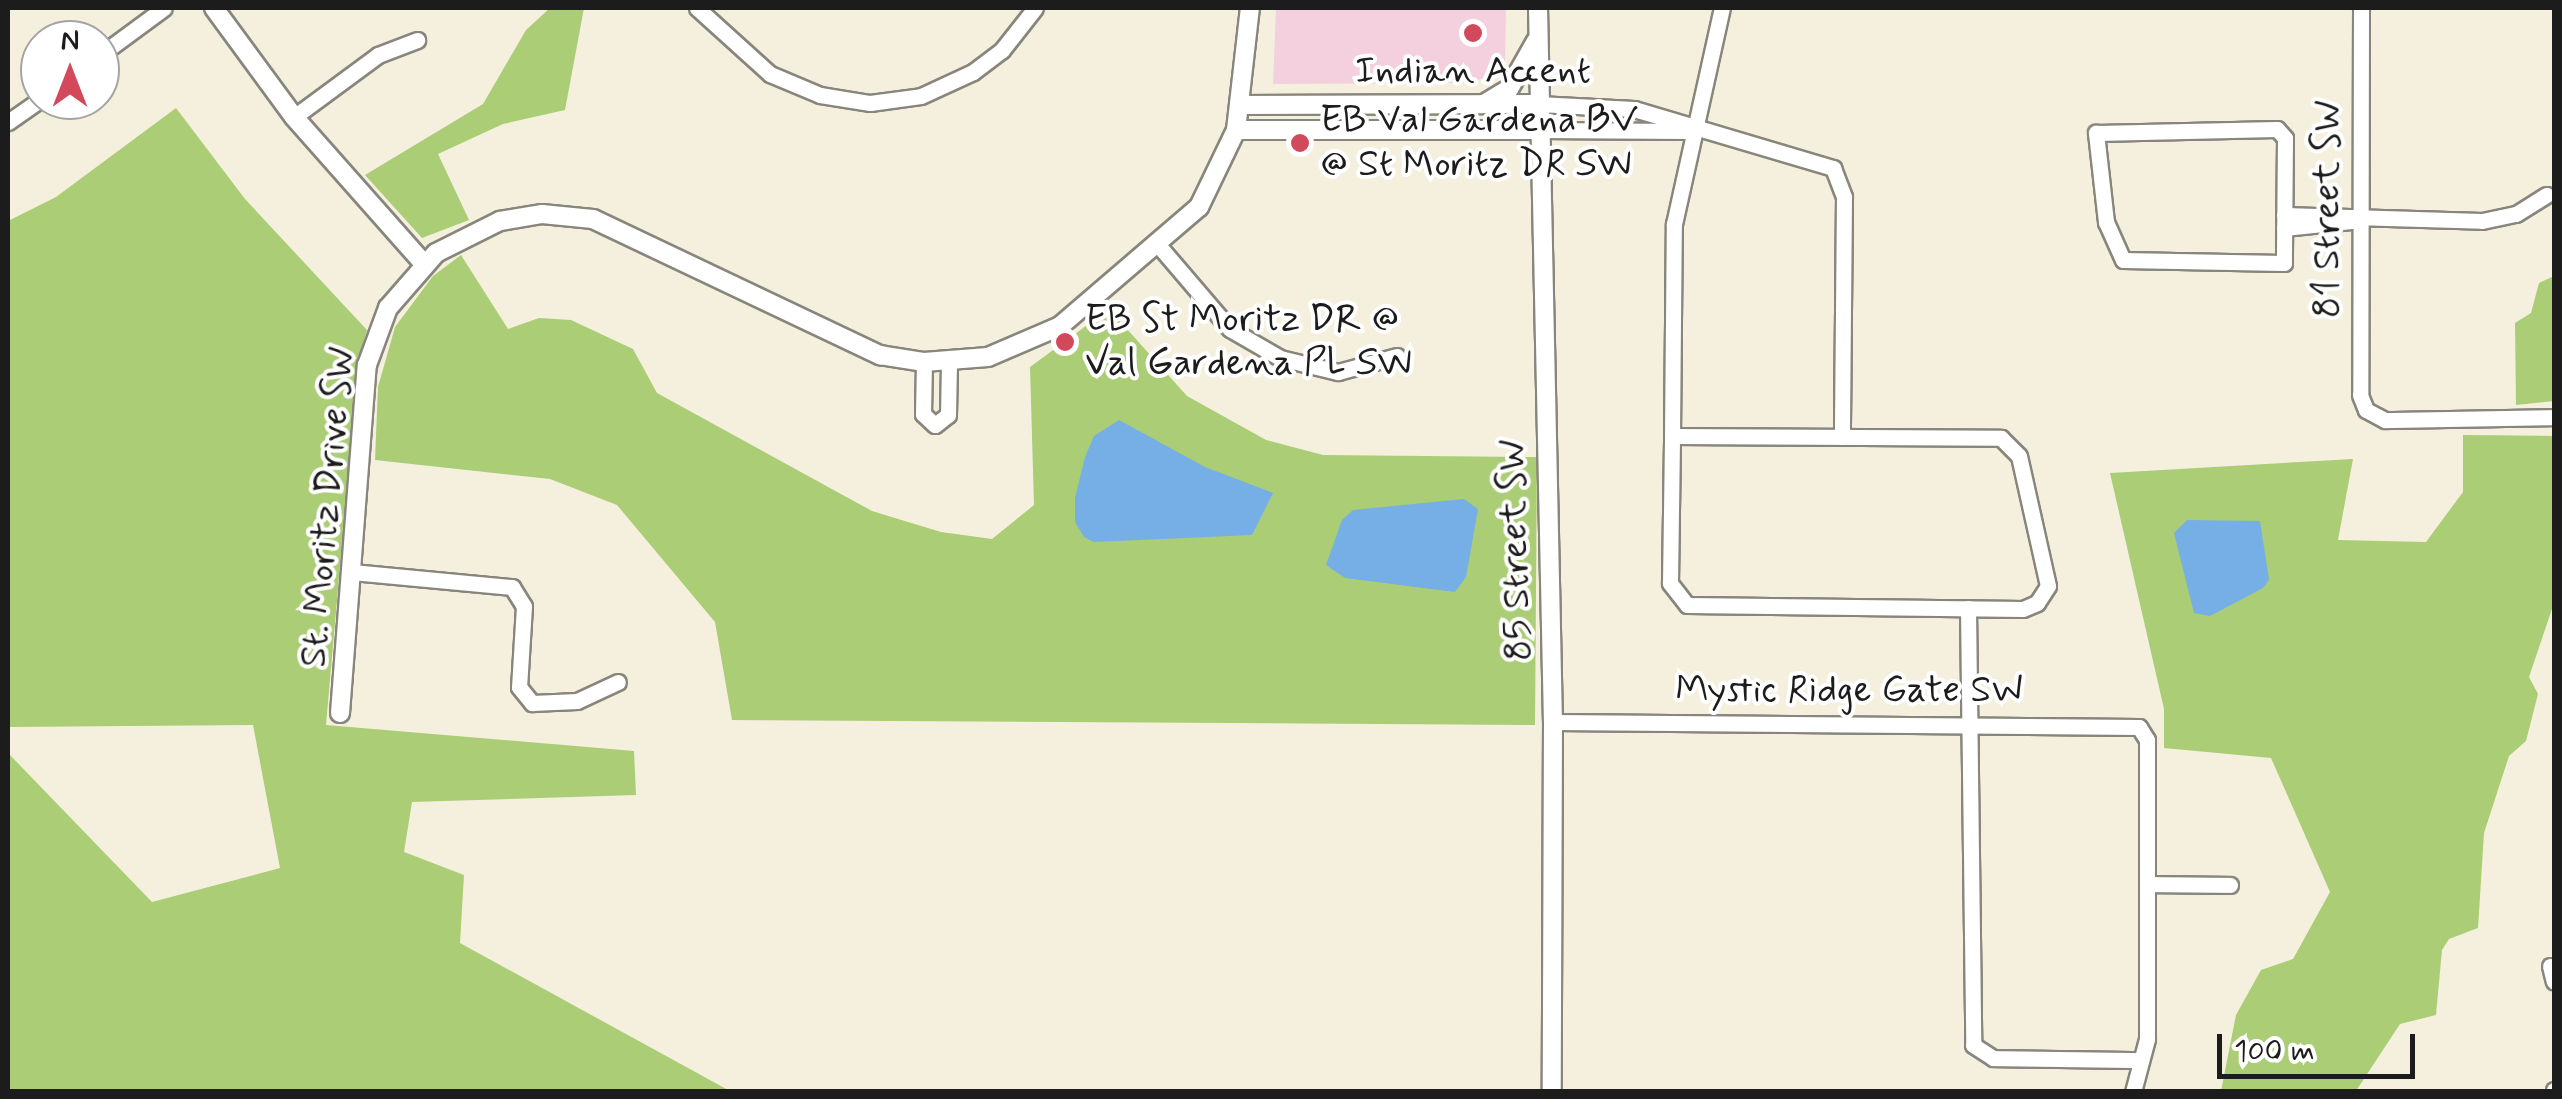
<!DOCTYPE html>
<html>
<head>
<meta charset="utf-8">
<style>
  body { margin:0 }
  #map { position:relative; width:2562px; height:1099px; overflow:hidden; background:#f4f0dd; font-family:Mynerve,sans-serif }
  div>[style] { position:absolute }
  .built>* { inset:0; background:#f4cfdd }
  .green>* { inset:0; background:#aacd76 }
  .water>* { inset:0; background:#75afe5 }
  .roads { filter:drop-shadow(2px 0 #88867c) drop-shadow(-2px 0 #88867c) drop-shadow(0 2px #88867c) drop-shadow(0 -2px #88867c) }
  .minor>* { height:15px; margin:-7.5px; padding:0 7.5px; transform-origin:7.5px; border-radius:7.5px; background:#fff }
  .tertiary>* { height:18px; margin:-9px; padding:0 9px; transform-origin:9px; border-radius:9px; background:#fff }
  .dots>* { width:28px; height:28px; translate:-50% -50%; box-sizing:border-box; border:5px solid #fff; border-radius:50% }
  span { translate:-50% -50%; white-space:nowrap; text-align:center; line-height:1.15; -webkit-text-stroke:8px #fff; paint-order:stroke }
  .poi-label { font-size:38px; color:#1c1c1c }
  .left { translate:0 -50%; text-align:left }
  .street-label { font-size:38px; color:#1c1c1c }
  .frame { position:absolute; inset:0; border:10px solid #1c1c1c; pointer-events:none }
  .north { position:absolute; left:20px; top:20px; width:100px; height:100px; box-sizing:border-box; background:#fff; border:2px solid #a4a4a4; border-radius:50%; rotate:0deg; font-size:28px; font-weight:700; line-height:40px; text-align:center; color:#1c1c1c }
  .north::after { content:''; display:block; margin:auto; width:35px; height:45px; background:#d1495b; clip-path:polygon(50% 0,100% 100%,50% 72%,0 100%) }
  .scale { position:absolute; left:2217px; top:1034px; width:198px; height:45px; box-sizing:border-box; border:5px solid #1c1c1c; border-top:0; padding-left:12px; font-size:30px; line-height:35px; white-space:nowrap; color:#1c1c1c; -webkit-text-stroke:8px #fff; paint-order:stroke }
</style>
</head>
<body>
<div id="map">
  <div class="built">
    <div style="clip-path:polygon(1276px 8px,1506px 8px,1505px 62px,1489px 77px,1467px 83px,1273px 84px)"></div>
  </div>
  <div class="green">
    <div style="clip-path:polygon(550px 8px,584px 8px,565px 110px,503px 124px,438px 154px,469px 220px,422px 238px,365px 175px,483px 104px,526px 30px)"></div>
    <div style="clip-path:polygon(176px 108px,245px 199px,367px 330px,358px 362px,326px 725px,634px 751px,636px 795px,412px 802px,404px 852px,464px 875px,460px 943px,730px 1091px,8px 1091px,8px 753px,152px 902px,280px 868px,253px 725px,8px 727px,8px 221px,56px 197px)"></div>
    <div style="clip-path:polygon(461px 255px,508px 329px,539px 318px,571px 320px,633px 349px,657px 393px,872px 511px,941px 532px,992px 539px,1034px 505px,1030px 367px,1109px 309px,1187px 396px,1266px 440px,1323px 455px,1537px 457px,1535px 725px,732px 720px,715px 622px,617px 505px,550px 479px,375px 460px,378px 387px,395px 327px,433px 276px)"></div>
    <div style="clip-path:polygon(2554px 276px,2554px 401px,2516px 405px,2515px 323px,2531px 313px,2539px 283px)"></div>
    <div style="clip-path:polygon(2463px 435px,2554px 436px,2554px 603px,2529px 677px,2538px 694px,2526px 741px,2509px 756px,2484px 833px,2478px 928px,2449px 939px,2442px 950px,2436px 1015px,2400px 1024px,2356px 1091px,2221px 1091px,2236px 1015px,2261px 970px,2293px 959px,2330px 892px,2271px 758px,2164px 748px,2164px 709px,2110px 473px,2353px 459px,2338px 540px,2426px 542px,2463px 492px)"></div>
  </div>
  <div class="water">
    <div style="clip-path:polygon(1119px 420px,1205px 467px,1273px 493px,1252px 535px,1094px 542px,1084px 537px,1075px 522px,1075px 498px,1085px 457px,1094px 436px)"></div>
    <div style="clip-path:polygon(1464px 499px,1478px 509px,1466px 577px,1455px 592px,1345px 578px,1326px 565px,1342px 520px,1353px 510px)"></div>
    <div style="clip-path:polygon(2187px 520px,2260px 521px,2269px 580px,2263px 588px,2210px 616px,2194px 613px,2174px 533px)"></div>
  </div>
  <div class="roads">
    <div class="minor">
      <div style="left:697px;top:8px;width:98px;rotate:42.1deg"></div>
      <div style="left:770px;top:74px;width:54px;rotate:22.8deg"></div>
      <div style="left:820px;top:95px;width:51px;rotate:9.1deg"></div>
      <div style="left:870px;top:103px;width:51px;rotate:-7.8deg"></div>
      <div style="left:921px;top:96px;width:57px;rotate:-24.8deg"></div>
      <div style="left:973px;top:72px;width:36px;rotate:-37deg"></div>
      <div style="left:1002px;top:50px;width:53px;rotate:-51.8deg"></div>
      <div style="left:2361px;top:8px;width:387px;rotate:90.1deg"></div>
      <div style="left:2360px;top:395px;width:16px;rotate:68deg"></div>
      <div style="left:2366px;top:410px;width:21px;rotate:28deg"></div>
      <div style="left:2385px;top:420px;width:169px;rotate:-1deg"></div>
      <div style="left:100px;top:55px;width:79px;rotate:-36.3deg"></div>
      <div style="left:1538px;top:104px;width:96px;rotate:3deg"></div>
      <div style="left:1634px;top:109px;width:208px;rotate:16.5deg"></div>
      <div style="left:1833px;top:168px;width:31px;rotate:69deg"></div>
      <div style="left:1844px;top:197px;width:240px;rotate:90.5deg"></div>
      <div style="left:294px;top:117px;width:104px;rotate:-36.4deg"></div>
      <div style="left:378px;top:55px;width:42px;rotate:-21deg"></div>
      <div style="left:8px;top:122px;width:39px;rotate:-35deg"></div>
      <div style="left:2277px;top:129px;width:12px;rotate:48deg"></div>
      <div style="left:2285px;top:138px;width:125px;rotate:90.5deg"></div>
      <div style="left:2284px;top:263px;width:161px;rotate:-178.9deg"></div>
      <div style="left:2123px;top:260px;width:42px;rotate:-114.1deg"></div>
      <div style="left:2106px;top:222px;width:90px;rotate:-96.4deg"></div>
      <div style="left:2096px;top:133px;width:181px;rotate:-1.3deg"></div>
      <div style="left:1537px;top:130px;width:149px;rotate:0.4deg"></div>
      <div style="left:2284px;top:215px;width:198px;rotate:1.7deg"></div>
      <div style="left:2482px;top:221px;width:35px;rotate:-12deg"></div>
      <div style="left:2516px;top:214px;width:36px;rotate:-32deg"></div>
      <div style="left:2284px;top:228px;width:77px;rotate:-5.9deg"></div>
      <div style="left:1159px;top:246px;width:109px;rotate:49.5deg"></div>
      <div style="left:1230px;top:329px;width:58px;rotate:30.1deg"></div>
      <div style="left:1280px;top:358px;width:60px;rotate:13.6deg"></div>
      <div style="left:1338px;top:372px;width:61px;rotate:-15.2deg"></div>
      <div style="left:924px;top:362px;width:52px;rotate:91.1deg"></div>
      <div style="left:923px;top:414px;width:16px;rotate:43deg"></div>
      <div style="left:935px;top:425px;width:16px;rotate:-38deg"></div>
      <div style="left:948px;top:415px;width:53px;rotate:-88.9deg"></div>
      <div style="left:1672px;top:436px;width:329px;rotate:0.3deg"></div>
      <div style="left:2001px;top:438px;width:25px;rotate:45deg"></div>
      <div style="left:2019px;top:456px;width:133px;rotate:77.4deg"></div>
      <div style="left:2048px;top:586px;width:20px;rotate:123deg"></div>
      <div style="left:2037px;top:603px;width:15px;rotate:157deg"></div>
      <div style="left:2023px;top:609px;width:336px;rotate:-179.3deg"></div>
      <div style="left:1687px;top:605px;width:28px;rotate:-128deg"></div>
      <div style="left:1670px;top:583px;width:147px;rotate:-89.2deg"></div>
      <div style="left:1672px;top:436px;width:212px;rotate:-89.5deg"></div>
      <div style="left:1674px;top:224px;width:221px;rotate:-77.5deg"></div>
      <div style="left:352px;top:572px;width:161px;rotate:5.4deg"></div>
      <div style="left:512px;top:587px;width:22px;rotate:58deg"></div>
      <div style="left:524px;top:606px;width:81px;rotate:93.5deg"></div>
      <div style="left:519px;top:687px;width:21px;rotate:51deg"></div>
      <div style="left:532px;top:703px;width:45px;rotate:-2.5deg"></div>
      <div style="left:577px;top:701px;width:45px;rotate:-24.9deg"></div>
      <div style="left:1968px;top:608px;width:437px;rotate:89.3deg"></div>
      <div style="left:1973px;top:1045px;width:24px;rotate:33deg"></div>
      <div style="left:1993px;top:1058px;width:148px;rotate:0.8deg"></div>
      <div style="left:1553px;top:722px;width:586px;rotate:0.49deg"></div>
      <div style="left:2139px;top:727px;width:15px;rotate:58deg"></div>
      <div style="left:2147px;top:740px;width:299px;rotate:90deg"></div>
      <div style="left:2147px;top:1039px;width:55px;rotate:104.8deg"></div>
      <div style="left:2148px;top:884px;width:82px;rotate:0.7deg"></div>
      <div style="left:2550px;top:966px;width:16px;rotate:76deg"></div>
      <div style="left:2554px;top:1092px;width:2px;rotate:-90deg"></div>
    </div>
    <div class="tertiary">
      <div style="left:214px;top:8px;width:135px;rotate:53.7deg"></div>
      <div style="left:294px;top:117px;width:196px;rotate:48.5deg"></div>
      <div style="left:1538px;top:8px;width:714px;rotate:88.8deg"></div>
      <div style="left:1553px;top:722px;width:370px;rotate:90.2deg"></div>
      <div style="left:1484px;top:104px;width:29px;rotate:-31deg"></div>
      <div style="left:1509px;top:89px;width:55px;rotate:-60.6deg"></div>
      <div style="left:1239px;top:105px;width:299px;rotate:-0.2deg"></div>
      <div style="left:1236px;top:130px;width:301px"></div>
      <div style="left:340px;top:713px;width:349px;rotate:-85.6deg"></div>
      <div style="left:367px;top:365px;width:61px;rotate:-69.8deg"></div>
      <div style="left:388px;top:308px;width:73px;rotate:-48.9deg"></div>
      <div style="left:436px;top:253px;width:72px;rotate:-26.6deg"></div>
      <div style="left:500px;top:221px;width:43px;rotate:-9.5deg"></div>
      <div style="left:542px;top:214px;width:51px;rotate:5.6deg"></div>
      <div style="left:593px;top:219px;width:318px;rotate:25.4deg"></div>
      <div style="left:880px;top:355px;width:45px;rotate:9deg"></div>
      <div style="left:924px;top:362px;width:64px;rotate:-4.5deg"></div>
      <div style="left:988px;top:357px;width:78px;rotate:-23.3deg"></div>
      <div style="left:1060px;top:326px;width:183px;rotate:-40.6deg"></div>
      <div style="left:1199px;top:207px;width:85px;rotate:-64.3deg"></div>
      <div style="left:1236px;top:130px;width:123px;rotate:-83.5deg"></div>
    </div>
  </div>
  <div class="dots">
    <div style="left:1473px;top:33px;background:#d1495b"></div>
    <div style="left:1300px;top:143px;background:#d1495b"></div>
    <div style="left:1065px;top:342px;background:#d1495b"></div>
  </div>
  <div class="poi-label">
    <span style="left:1473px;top:72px">Indian Accent</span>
    <span class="left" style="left:1320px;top:143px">EB Val Gardena BV<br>@ St Moritz DR SW</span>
    <span class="left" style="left:1085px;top:342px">EB St Moritz DR @<br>Val Gardena PL SW</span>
  </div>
  <div class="street-label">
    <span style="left:2328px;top:209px;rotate:-90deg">81 Street SW</span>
    <span style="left:328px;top:507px;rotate:-85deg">St. Moritz Drive SW</span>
    <span style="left:1516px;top:550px;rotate:-92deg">85 Street SW</span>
    <span style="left:1849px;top:691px">Mystic Ridge Gate SW</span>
  </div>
  <div class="frame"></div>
  <div class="north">N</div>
  <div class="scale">100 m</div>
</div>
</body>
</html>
